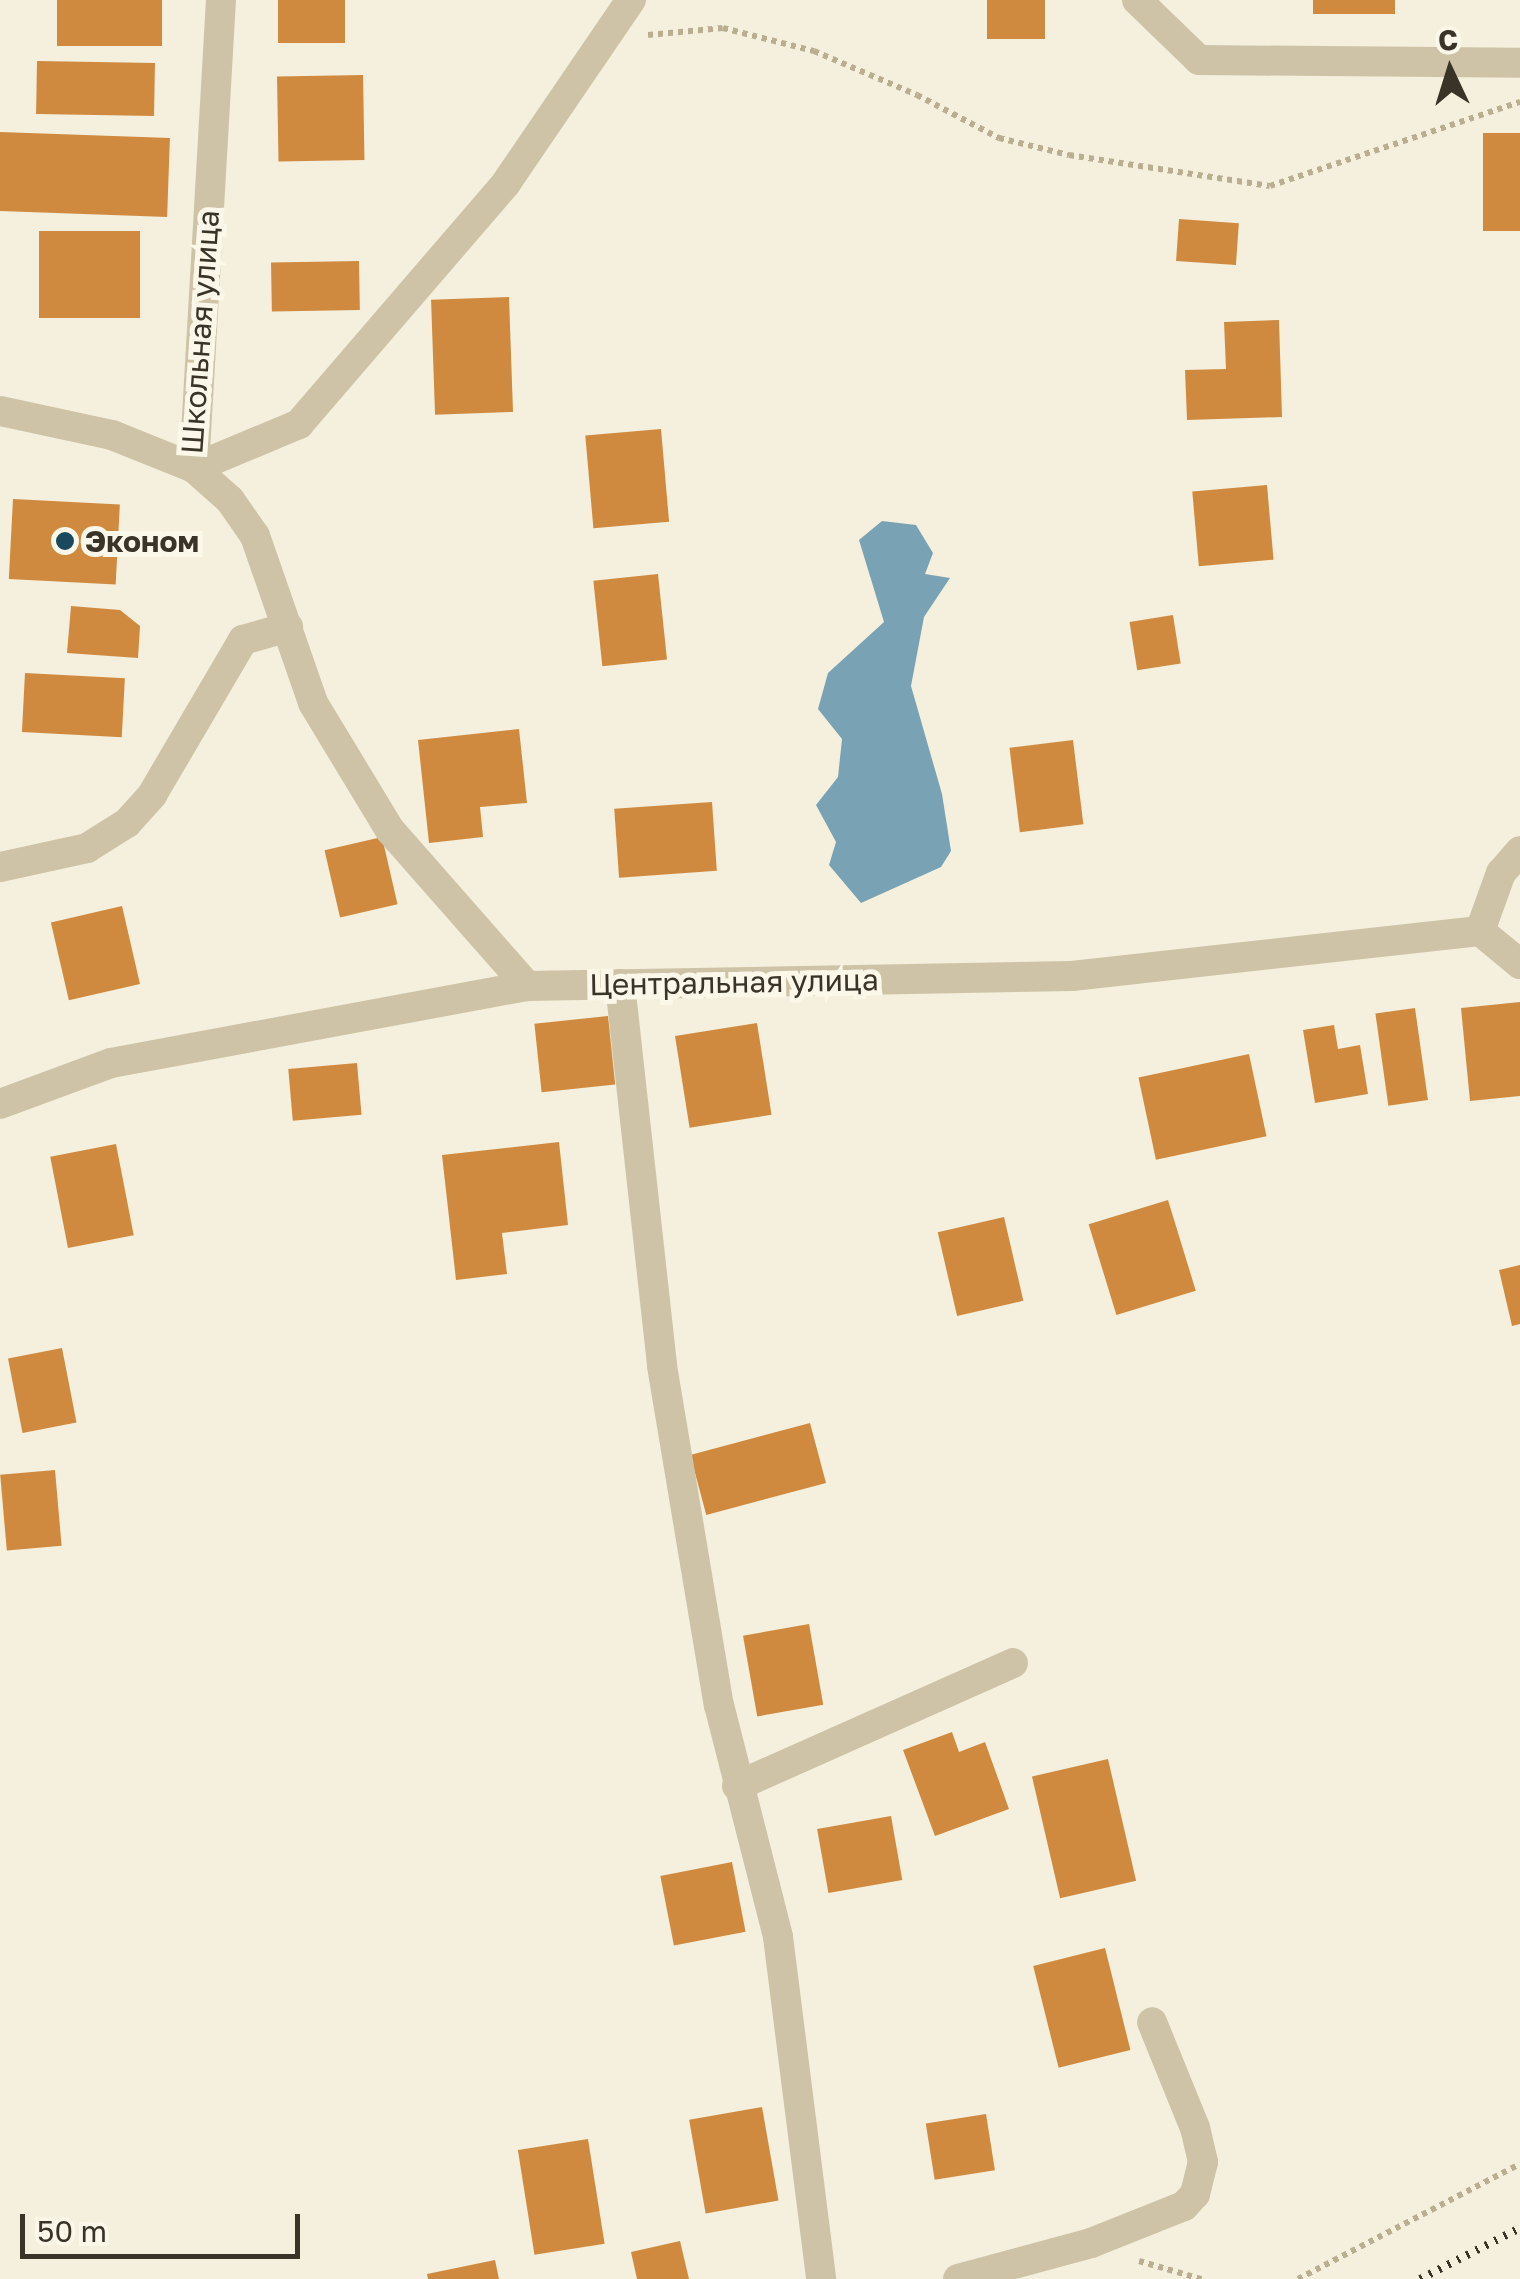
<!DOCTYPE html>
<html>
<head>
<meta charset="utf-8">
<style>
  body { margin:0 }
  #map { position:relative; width:1520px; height:2279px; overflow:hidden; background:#f4f0dd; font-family:"Golos Text",sans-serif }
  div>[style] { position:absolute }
  .water>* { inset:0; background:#79a2b4 }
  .building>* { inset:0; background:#d08a40; transform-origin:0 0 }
  .path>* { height:6px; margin-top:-3px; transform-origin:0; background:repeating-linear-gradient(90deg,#baae91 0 5px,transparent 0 10px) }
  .minor>* { height:30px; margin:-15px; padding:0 15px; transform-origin:15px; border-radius:15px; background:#cec3a7 }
  .rail>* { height:8px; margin-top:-4px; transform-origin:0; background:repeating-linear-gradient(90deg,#3a3328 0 2.5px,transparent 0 10.5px) }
  .dots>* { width:28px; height:28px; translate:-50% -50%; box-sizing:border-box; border:5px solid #fbf8ea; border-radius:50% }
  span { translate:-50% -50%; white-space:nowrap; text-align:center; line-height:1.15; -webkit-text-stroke:10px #fbf8ea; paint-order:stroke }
  .street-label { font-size:30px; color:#3a3328 }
  .poi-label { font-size:30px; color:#3a3328; font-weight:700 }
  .left { translate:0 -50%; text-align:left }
  .north { position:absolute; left:1400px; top:20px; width:100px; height:100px; -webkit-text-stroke:8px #fbf8ea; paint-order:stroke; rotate:356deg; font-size:28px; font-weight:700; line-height:40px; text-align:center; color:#3a3328 }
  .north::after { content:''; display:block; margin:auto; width:35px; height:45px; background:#3a3328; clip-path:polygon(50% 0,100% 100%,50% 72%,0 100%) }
  .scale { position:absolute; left:20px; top:2214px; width:280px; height:45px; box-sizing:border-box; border:5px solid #3a3328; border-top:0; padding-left:12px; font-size:30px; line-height:35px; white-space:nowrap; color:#3a3328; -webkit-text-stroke:8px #fbf8ea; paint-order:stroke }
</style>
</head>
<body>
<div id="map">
  <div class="water">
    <div style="clip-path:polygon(882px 521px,916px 525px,933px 553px,925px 574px,950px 578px,924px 617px,911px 686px,942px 794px,951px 851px,941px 867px,861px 903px,829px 865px,836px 842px,816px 805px,838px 777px,842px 739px,818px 709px,828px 673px,884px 622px,859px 540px)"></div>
  </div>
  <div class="building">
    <div style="left:57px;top:0;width:105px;height:46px"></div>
    <div style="left:278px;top:0;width:67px;height:43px"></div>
    <div style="left:987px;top:0;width:58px;height:39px"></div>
    <div style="left:1313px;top:0;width:82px;height:14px"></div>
    <div style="left:37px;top:61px;width:118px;height:53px;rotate:1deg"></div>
    <div style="left:363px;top:75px;width:85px;height:86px;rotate:89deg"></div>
    <div style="left:0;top:132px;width:170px;height:79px;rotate:2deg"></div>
    <div style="left:1483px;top:133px;width:37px;height:98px"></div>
    <div style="left:1179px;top:219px;width:60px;height:42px;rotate:4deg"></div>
    <div style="left:39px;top:231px;width:101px;height:87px"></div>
    <div style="left:359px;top:261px;width:49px;height:88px;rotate:89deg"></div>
    <div style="left:509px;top:297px;width:115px;height:78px;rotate:88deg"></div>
    <div style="clip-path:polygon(1279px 320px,1282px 417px,1187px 420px,1185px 370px,1226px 369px,1224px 322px)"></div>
    <div style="left:661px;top:429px;width:93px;height:76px;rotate:85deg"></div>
    <div style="left:1267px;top:485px;width:75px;height:75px;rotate:85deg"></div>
    <div style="left:13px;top:499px;width:107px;height:80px;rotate:3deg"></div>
    <div style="left:658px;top:574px;width:86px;height:65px;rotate:84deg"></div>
    <div style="clip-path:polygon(71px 606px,120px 610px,140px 626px,138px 658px,67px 653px)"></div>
    <div style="left:1173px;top:615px;width:49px;height:44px;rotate:81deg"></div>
    <div style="left:25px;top:673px;width:100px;height:59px;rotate:3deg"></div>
    <div style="clip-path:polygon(519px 729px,527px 803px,480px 807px,483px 837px,429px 843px,418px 740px)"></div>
    <div style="left:1073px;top:740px;width:85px;height:64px;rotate:83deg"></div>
    <div style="left:712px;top:802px;width:69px;height:98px;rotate:86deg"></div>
    <div style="left:382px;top:837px;width:69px;height:59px;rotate:77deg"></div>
    <div style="left:122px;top:906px;width:80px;height:73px;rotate:77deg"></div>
    <div style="clip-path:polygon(1520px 1002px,1520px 1096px,1470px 1101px,1461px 1008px)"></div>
    <div style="left:1415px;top:1008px;width:93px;height:40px;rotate:82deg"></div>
    <div style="left:608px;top:1016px;width:69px;height:74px;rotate:84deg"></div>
    <div style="left:757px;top:1023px;width:93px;height:83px;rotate:81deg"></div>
    <div style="clip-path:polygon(1334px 1025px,1338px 1049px,1360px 1045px,1368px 1094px,1315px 1103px,1303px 1030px)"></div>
    <div style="left:1249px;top:1054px;width:84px;height:113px;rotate:78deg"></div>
    <div style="left:357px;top:1063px;width:52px;height:69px;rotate:85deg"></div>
    <div style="clip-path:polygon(559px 1142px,568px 1225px,502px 1233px,507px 1274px,456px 1280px,442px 1155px)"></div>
    <div style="left:116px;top:1144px;width:93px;height:67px;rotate:79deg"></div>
    <div style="left:1168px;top:1200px;width:95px;height:83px;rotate:73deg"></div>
    <div style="left:1004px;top:1217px;width:86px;height:68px;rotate:77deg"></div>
    <div style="clip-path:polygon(1520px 1265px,1520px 1324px,1512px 1326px,1499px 1270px)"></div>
    <div style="left:62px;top:1348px;width:76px;height:55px;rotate:79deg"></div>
    <div style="left:810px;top:1423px;width:62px;height:124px;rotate:75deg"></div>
    <div style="left:55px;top:1470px;width:76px;height:55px;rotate:85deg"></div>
    <div style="left:809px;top:1624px;width:82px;height:67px;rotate:80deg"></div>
    <div style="clip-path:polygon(952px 1732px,959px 1752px,985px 1742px,1009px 1809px,935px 1836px,903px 1750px)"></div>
    <div style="left:1108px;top:1759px;width:125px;height:78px;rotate:77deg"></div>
    <div style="left:891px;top:1816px;width:65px;height:75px;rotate:80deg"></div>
    <div style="left:732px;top:1862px;width:71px;height:73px;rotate:79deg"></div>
    <div style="left:1105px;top:1948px;width:105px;height:74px;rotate:76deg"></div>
    <div style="left:762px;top:2107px;width:95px;height:74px;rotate:80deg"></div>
    <div style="left:986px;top:2114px;width:57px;height:61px;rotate:81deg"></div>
    <div style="left:588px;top:2139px;width:106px;height:71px;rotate:81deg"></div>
    <div style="clip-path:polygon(680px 2241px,689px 2279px,637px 2279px,631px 2252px)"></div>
    <div style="clip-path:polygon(495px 2260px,499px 2279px,428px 2279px,427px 2274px)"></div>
  </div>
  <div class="path">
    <div style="left:648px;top:35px;width:75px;rotate:-5.3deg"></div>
    <div style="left:723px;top:28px;width:94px;rotate:14.2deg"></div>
    <div style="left:814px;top:51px;width:112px;rotate:23.1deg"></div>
    <div style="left:917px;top:95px;width:93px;rotate:27.7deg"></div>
    <div style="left:999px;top:138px;width:72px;rotate:13.7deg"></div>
    <div style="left:1069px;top:155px;width:203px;rotate:8.8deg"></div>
    <div style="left:1270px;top:186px;width:264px;rotate:-18.6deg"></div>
    <div style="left:1139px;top:2261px;width:65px;rotate:16.2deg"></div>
    <div style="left:1298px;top:2279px;width:250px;rotate:-27.4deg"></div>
  </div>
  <div class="minor">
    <div style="left:1137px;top:0;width:86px;rotate:44.1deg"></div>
    <div style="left:1199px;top:60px;width:321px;rotate:0.5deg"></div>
    <div style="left:0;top:411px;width:115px;rotate:12.1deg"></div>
    <div style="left:112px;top:435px;width:88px;rotate:21.9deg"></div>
    <div style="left:194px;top:468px;width:48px;rotate:41.6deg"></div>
    <div style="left:230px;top:500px;width:44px;rotate:55.2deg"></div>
    <div style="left:255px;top:536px;width:177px;rotate:70.8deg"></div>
    <div style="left:313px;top:703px;width:149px;rotate:58.8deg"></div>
    <div style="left:390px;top:830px;width:208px;rotate:48.7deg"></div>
    <div style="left:194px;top:468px;width:114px;rotate:-22.7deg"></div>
    <div style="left:299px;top:424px;width:318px;rotate:-49.3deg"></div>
    <div style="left:506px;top:183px;width:222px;rotate:-55.7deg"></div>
    <div style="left:194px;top:468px;width:469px;rotate:-86.7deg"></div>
    <div style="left:0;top:867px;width:89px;rotate:-12.3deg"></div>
    <div style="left:87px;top:848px;width:47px;rotate:-32deg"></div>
    <div style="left:127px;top:823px;width:38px;rotate:-48deg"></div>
    <div style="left:152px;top:795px;width:180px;rotate:-59.6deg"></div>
    <div style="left:243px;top:640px;width:47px;rotate:-16.1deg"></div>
    <div style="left:1480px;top:931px;width:62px;rotate:-70.1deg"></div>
    <div style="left:1501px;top:873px;width:29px;rotate:-49deg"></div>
    <div style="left:1480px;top:931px;width:52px;rotate:39.5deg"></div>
    <div style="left:620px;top:984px;width:384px;rotate:83.7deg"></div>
    <div style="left:662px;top:1366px;width:344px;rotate:80.5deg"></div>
    <div style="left:719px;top:1705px;width:239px;rotate:75.7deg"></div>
    <div style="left:778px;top:1937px;width:345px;rotate:82.8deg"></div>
    <div style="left:0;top:1104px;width:118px;rotate:-20.3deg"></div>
    <div style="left:111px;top:1063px;width:423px;rotate:-10.5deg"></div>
    <div style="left:527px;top:986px;width:545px;rotate:-1.05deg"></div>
    <div style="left:1072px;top:976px;width:410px;rotate:-6.3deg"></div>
    <div style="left:737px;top:1786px;width:302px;rotate:-24deg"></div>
    <div style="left:958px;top:2279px;width:138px;rotate:-15.1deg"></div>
    <div style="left:1091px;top:2243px;width:100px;rotate:-21.7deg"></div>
    <div style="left:1184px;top:2206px;width:16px;rotate:-47deg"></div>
    <div style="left:1195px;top:2194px;width:33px;rotate:-76deg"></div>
    <div style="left:1203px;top:2162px;width:35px;rotate:-103deg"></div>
    <div style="left:1195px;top:2128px;width:114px;rotate:-112.1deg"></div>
  </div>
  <div class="rail">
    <div style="left:1420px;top:2279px;width:112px;rotate:-27deg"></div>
  </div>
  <div class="dots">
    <div style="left:65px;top:541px;background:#1a485f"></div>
  </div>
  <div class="street-label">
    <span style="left:200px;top:332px;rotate:-86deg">Школьная улица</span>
    <span style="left:734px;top:982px;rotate:-1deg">Центральная улица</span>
  </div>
  <div class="poi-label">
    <span class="left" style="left:85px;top:541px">Эконом</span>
  </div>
  <div class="north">С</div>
  <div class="scale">50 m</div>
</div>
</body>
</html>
